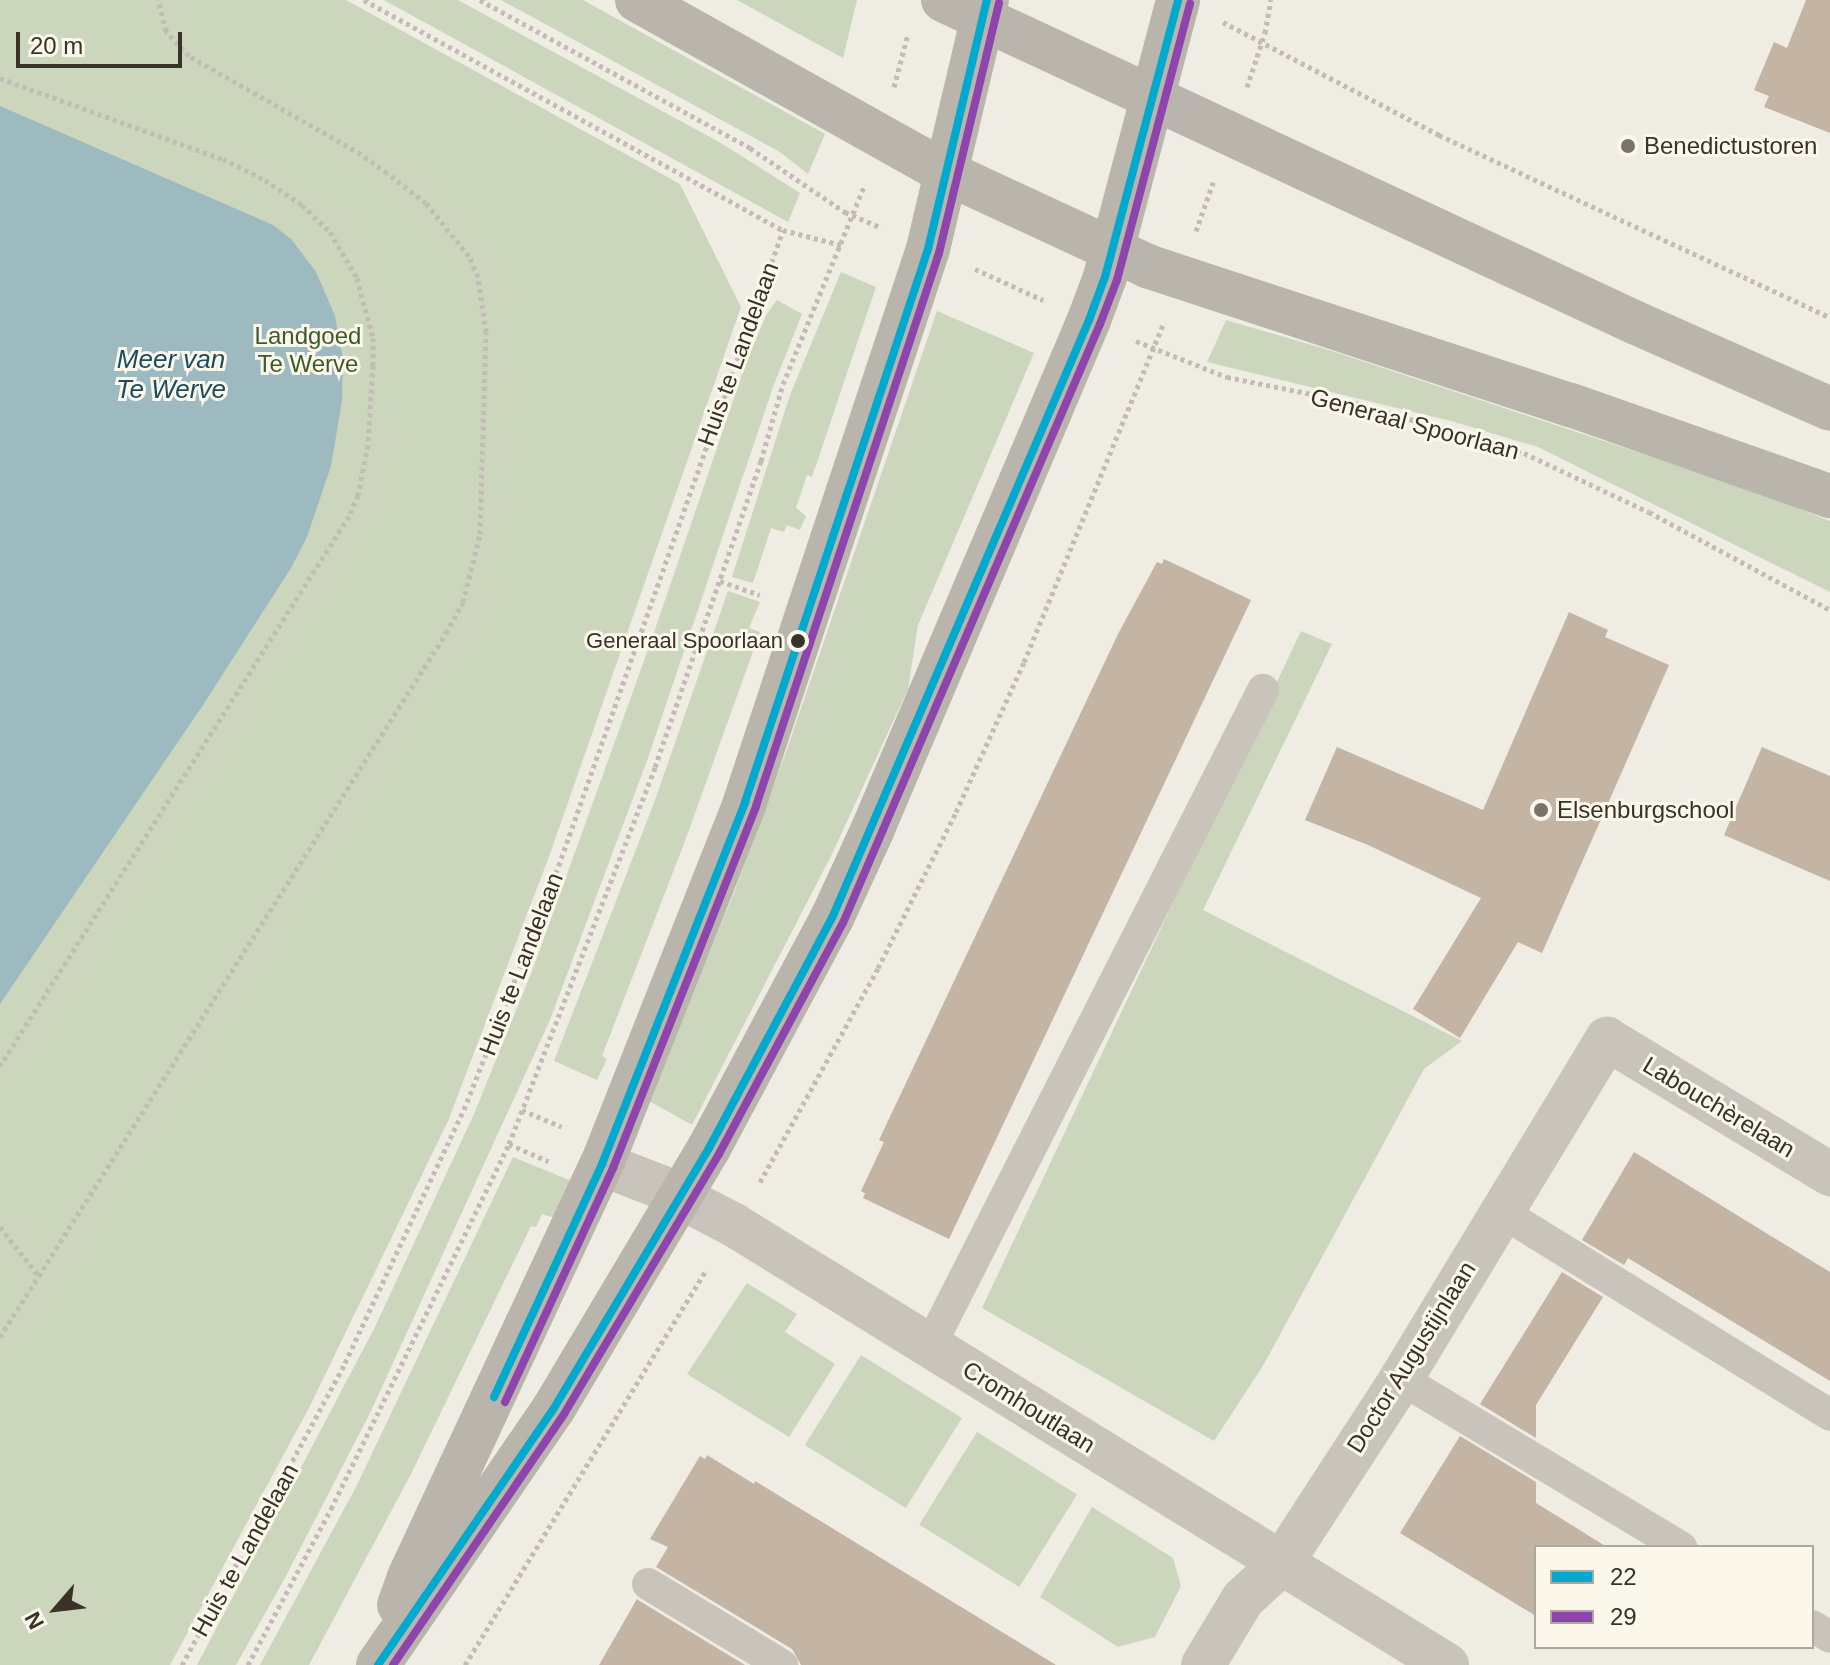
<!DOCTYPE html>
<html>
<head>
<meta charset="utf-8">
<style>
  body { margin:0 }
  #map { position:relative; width:1830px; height:1665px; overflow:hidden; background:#efece3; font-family:Helvetica,sans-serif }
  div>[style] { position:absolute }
  .green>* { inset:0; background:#cbd6bc; transform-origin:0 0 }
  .water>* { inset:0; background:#9ebac1 }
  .building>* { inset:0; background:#c3b4a4 }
  .path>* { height:5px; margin-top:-2.5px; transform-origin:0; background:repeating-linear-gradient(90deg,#c1bcb4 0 4px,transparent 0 8px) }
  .lane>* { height:32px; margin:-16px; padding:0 16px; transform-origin:16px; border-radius:16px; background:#c8c4bc }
  .street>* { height:44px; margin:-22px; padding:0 22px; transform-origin:22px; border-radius:22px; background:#c8c4bc }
  .secondary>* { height:44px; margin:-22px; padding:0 22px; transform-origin:22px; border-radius:22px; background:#b9b4ac }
  .bus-1>* { height:8px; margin:-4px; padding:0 4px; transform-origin:4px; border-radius:4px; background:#00a9ce }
  .bus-2>* { height:8px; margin:-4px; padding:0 4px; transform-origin:4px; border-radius:4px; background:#8e44ad }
  .dots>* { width:22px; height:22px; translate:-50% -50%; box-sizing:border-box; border:4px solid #fbf7eb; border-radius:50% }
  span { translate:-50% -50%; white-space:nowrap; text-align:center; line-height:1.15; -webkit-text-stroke:6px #fbf7eb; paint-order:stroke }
  .bus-label { font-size:22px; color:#393229 }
  .right { translate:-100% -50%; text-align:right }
  .poi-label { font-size:24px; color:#393229 }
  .left { translate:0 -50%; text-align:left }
  .park-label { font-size:24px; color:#3e592c }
  .street-label { font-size:24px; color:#393229 }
  .water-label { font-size:26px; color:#1c4b5d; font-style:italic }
  .legend { position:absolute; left:1534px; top:1545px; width:280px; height:104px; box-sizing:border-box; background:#fbf7eb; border:2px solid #ada89d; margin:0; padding:10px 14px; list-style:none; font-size:24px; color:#393229 }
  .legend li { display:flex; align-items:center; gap:16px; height:40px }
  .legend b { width:40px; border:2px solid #ada89d }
  .north { position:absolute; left:16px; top:1569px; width:80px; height:80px; -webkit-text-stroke:6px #fbf7eb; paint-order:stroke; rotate:242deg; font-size:22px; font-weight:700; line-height:32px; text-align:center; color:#393229 }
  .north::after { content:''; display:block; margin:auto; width:28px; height:36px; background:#393229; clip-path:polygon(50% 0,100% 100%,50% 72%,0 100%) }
  .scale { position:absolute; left:16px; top:32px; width:166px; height:36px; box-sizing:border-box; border:4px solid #393229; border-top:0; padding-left:10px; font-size:24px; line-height:28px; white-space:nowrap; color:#393229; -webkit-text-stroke:6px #fbf7eb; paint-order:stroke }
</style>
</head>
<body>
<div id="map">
  <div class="green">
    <div style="clip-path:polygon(0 0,346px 0,680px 184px,741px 307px,550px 854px,448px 1121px,310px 1406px,170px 1665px,0 1665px)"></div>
    <div style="clip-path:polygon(384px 0,458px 0,721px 143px,800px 193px,788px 222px)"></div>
    <div style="clip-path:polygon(501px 0,583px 0,825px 134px,808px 174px,780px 152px)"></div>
    <div style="clip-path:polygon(737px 0,857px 0,843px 58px)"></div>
    <div style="clip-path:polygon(841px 272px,876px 287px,812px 477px,807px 475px,796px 508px,806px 516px,800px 530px,787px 525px,784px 532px,771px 528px,753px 583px,732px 577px,790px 395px)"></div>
    <div style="clip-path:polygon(777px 300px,802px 314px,773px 387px,648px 758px,550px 1020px,371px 1411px,286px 1576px,236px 1665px,197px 1665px,375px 1327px,474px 1114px,534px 966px,650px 644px,745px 366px,766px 315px)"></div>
    <div style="clip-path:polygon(937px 311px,1034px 353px,918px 625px,908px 689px,832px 854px,692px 1125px,649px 1101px,735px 890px,786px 752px)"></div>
    <div style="clip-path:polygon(1226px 320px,1332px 351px,1755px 491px,1830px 521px,1830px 592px,1538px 447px,1451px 421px,1207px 362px)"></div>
    <div style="clip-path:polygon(728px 591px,760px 602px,749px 628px,760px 632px,685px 841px,602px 1056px,607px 1059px,597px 1080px,554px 1061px,654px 803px)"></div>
    <div style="clip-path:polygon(1301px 631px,1332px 644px,1203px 910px,1462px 1041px,1424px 1069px,1264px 1364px,1214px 1441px,982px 1308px)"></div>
    <div style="clip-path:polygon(513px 1157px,574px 1182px,555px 1218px,542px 1214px,536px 1227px,531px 1226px,411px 1474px,309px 1665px,260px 1665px,357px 1485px)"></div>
    <div style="clip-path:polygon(747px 1283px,797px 1314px,785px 1332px,835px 1364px,789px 1437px,687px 1374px)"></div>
    <div style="left:861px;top:1355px;width:119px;height:106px;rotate:32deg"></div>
    <div style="left:977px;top:1432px;width:118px;height:109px;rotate:32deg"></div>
    <div style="clip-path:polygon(1092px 1507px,1173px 1558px,1181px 1586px,1155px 1637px,1118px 1647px,1040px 1597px)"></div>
  </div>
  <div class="water">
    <div style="clip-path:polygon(0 106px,273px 225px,292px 240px,316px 272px,335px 316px,343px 359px,342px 401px,331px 466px,307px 537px,291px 568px,203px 705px,0 1004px)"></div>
  </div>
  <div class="building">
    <div style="clip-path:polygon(1806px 0,1830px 0,1830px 133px,1764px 107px,1769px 96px,1754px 90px,1774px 42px,1787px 48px)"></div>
    <div style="clip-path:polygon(1164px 559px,1251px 600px,949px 1239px,863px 1198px,865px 1193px,861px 1191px,884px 1142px,879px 1140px,1118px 634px,1157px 562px,1162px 564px)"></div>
    <div style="clip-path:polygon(1569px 612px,1608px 630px,1605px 637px,1669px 665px,1542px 953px,1518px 942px,1460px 1038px,1413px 1009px,1481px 898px,1368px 845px,1305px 820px,1337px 747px,1483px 810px)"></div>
    <div style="clip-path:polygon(1762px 747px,1830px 776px,1830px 881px,1724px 835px)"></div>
    <div style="clip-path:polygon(1634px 1152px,1830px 1272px,1830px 1381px,1628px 1258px,1624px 1265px,1582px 1240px)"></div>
    <div style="clip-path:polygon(1562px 1272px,1603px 1297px,1536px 1405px,1536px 1438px,1480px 1404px)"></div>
    <div style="clip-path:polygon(1460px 1436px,1536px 1482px,1536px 1503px,1607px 1547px,1536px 1547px,1536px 1616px,1400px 1533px)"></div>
    <div style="clip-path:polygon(707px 1455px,754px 1484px,755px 1481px,1056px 1665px,801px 1665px,792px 1649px,656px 1567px,668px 1547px,650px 1539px,700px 1456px,705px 1459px)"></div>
    <div style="clip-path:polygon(637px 1599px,638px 1600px,745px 1665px,599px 1665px)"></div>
  </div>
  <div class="path">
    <div style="left:364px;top:0;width:478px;rotate:28.8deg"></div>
    <div style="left:783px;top:230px;width:60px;rotate:14.5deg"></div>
    <div style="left:480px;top:0;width:308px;rotate:28.7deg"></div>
    <div style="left:750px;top:148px;width:115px;rotate:34deg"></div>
    <div style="left:845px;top:212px;width:40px;rotate:23.4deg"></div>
    <div style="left:1223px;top:22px;width:244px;rotate:27.6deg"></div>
    <div style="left:1439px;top:135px;width:431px;rotate:25deg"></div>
    <div style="left:0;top:78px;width:237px;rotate:20deg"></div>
    <div style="left:223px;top:159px;width:47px;rotate:26.6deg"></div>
    <div style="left:265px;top:180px;width:45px;rotate:34deg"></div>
    <div style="left:302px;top:205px;width:39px;rotate:44deg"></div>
    <div style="left:330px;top:232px;width:53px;rotate:59.6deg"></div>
    <div style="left:357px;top:278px;width:62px;rotate:75.1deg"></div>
    <div style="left:373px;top:338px;width:27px;rotate:90deg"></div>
    <div style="left:373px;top:365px;width:80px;rotate:93.6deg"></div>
    <div style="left:368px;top:445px;width:51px;rotate:101.3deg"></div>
    <div style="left:358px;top:495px;width:23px;rotate:113deg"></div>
    <div style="left:349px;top:516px;width:651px;rotate:122.4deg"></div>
    <div style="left:894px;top:87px;width:55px;rotate:-75.2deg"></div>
    <div style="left:1247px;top:87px;width:57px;rotate:-71.6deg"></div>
    <div style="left:1265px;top:33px;width:34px;rotate:-80deg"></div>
    <div style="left:1196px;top:231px;width:54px;rotate:-70.6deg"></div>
    <div style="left:975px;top:269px;width:75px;rotate:24.5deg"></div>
    <div style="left:1136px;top:341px;width:98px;rotate:21.6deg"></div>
    <div style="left:1227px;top:377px;width:132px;rotate:11.4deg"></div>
    <div style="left:1356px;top:403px;width:175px;rotate:16.6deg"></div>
    <div style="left:1524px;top:453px;width:138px;rotate:25.3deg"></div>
    <div style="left:1649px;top:512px;width:206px;rotate:28.4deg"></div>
    <div style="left:720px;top:581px;width:42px;rotate:19.3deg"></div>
    <div style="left:522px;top:1110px;width:43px;rotate:23deg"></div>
    <div style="left:509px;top:1144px;width:43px;rotate:23.6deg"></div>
    <div style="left:760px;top:1182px;width:244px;rotate:-61.1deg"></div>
    <div style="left:878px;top:968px;width:174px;rotate:-63.4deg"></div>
    <div style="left:956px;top:812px;width:165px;rotate:-65.6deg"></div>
    <div style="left:1024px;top:662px;width:367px;rotate:-67.6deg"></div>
    <div style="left:0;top:1227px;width:63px;rotate:51.5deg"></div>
    <div style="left:0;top:1337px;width:833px;rotate:-57.64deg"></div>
    <div style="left:446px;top:633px;width:35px;rotate:-61deg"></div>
    <div style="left:463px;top:602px;width:70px;rotate:-76deg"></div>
    <div style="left:480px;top:534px;width:202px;rotate:-88.3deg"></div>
    <div style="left:486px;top:332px;width:56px;rotate:-98.3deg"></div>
    <div style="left:478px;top:277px;width:23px;rotate:-113deg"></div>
    <div style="left:469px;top:256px;width:68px;rotate:-129.1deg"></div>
    <div style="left:426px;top:203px;width:49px;rotate:-142.4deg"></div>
    <div style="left:387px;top:173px;width:32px;rotate:-144deg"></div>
    <div style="left:361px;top:154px;width:198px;rotate:-150.3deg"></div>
    <div style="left:189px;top:56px;width:34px;rotate:-133deg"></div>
    <div style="left:166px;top:31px;width:32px;rotate:-104deg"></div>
    <div style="left:182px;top:1665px;width:343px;rotate:-61.6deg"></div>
    <div style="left:345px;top:1363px;width:288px;rotate:-64.9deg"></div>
    <div style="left:467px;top:1102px;width:221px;rotate:-68.5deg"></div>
    <div style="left:548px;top:896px;width:706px;rotate:-70.56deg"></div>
    <div style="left:248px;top:1665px;width:177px;rotate:-62deg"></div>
    <div style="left:331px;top:1509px;width:406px;rotate:-64deg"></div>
    <div style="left:509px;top:1144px;width:404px;rotate:-68.8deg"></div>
    <div style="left:655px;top:767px;width:324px;rotate:-70.9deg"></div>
    <div style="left:761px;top:461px;width:80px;rotate:-74.1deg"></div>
    <div style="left:783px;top:384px;width:216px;rotate:-67.7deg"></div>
    <div style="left:465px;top:1665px;width:464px;rotate:-58.6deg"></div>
  </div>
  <div class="lane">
    <div style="left:1500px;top:1211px;width:388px;rotate:31.7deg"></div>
    <div style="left:930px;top:1346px;width:736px;rotate:-63.09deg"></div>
    <div style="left:1401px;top:1379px;width:327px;rotate:31deg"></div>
    <div style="left:648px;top:1584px;width:157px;rotate:31.2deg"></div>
    <div style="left:1812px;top:1626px;width:21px;rotate:31deg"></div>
  </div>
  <div class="street">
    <div style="left:602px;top:1164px;width:63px;rotate:21.3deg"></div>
    <div style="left:661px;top:1187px;width:82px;rotate:27.5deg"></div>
    <div style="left:734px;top:1225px;width:838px;rotate:31.68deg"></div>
    <div style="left:1203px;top:1665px;width:77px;rotate:-58.8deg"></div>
    <div style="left:1243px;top:1599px;width:52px;rotate:-42.6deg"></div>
    <div style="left:1281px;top:1564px;width:221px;rotate:-57deg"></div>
    <div style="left:1401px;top:1379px;width:398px;rotate:-58.8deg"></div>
    <div style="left:1607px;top:1039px;width:261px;rotate:31.2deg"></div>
  </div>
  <div class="secondary">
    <div style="left:637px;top:0;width:355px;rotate:29.2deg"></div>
    <div style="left:947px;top:173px;width:221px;rotate:24.9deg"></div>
    <div style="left:1147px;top:266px;width:446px;rotate:18.2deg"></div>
    <div style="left:1571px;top:405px;width:275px;rotate:19.4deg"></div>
    <div style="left:943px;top:0;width:762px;rotate:24.99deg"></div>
    <div style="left:1634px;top:322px;width:214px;rotate:23.9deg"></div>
    <div style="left:399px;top:1605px;width:30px;rotate:-70deg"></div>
    <div style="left:409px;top:1577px;width:456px;rotate:-65deg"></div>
    <div style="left:602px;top:1164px;width:389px;rotate:-68.4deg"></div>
    <div style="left:745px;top:802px;width:582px;rotate:-71.69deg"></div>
    <div style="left:928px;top:249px;width:256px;rotate:-76.7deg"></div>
    <div style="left:378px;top:1665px;width:311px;rotate:-55.6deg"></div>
    <div style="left:554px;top:1408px;width:303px;rotate:-59.2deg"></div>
    <div style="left:709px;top:1148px;width:261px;rotate:-61.9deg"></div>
    <div style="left:832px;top:918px;width:96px;rotate:-65.3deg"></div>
    <div style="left:872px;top:831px;width:555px;rotate:-66.99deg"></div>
    <div style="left:1089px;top:320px;width:46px;rotate:-69.6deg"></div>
    <div style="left:1105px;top:277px;width:286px;rotate:-75.2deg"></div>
  </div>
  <div class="bus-1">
    <div style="left:494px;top:1397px;width:257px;rotate:-65.1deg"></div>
    <div style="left:602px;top:1164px;width:389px;rotate:-68.4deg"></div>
    <div style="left:745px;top:802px;width:582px;rotate:-71.69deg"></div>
    <div style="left:928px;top:249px;width:256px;rotate:-76.7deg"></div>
    <div style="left:378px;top:1665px;width:311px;rotate:-55.6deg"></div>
    <div style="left:554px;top:1408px;width:303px;rotate:-59.2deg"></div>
    <div style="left:709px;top:1148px;width:261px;rotate:-61.9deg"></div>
    <div style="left:832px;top:918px;width:651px;rotate:-66.74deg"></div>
    <div style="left:1089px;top:320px;width:46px;rotate:-69.6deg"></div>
    <div style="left:1105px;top:277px;width:286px;rotate:-75.2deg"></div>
  </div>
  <div class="bus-2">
    <div style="left:505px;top:1402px;width:258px;rotate:-65.2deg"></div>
    <div style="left:613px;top:1168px;width:389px;rotate:-68.4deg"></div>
    <div style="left:756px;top:806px;width:582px;rotate:-71.69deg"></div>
    <div style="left:939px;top:253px;width:257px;rotate:-76.5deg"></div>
    <div style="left:393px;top:1665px;width:304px;rotate:-55.7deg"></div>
    <div style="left:564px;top:1414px;width:303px;rotate:-59.2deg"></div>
    <div style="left:719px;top:1154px;width:262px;rotate:-61.8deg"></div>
    <div style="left:843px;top:923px;width:652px;rotate:-66.78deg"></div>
    <div style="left:1100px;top:324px;width:47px;rotate:-68.9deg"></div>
    <div style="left:1117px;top:280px;width:286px;rotate:-75.2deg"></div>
  </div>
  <div class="dots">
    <div style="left:1628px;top:146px;background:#79736a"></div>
    <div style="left:798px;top:641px;background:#393229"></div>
    <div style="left:1541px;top:810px;background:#79736a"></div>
  </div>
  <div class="bus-label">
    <span class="right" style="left:783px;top:641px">Generaal Spoorlaan</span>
  </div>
  <div class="poi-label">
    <span class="left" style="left:1644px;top:146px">Benedictustoren</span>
    <span class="left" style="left:1557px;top:810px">Elsenburgschool</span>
  </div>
  <div class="park-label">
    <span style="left:308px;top:350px">Landgoed<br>Te Werve</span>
  </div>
  <div class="street-label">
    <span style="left:738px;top:354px;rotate:-70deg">Huis te Landelaan</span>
    <span style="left:1415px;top:424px;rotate:15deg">Generaal Spoorlaan</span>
    <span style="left:521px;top:964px;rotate:-69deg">Huis te Landelaan</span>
    <span style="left:1719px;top:1107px;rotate:31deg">Labouchèrelaan</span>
    <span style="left:1411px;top:1357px;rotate:-58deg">Doctor Augustijnlaan</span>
    <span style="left:1029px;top:1407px;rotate:32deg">Cromhoutlaan</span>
    <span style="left:245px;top:1550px;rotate:-61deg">Huis te Landelaan</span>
  </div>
  <div class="water-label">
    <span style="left:171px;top:375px">Meer van<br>Te Werve</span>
  </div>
  <ul class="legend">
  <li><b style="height:10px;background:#00a9ce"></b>22</li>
  <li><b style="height:10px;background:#8e44ad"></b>29</li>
  </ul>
  <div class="north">N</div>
  <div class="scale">20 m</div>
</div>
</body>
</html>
